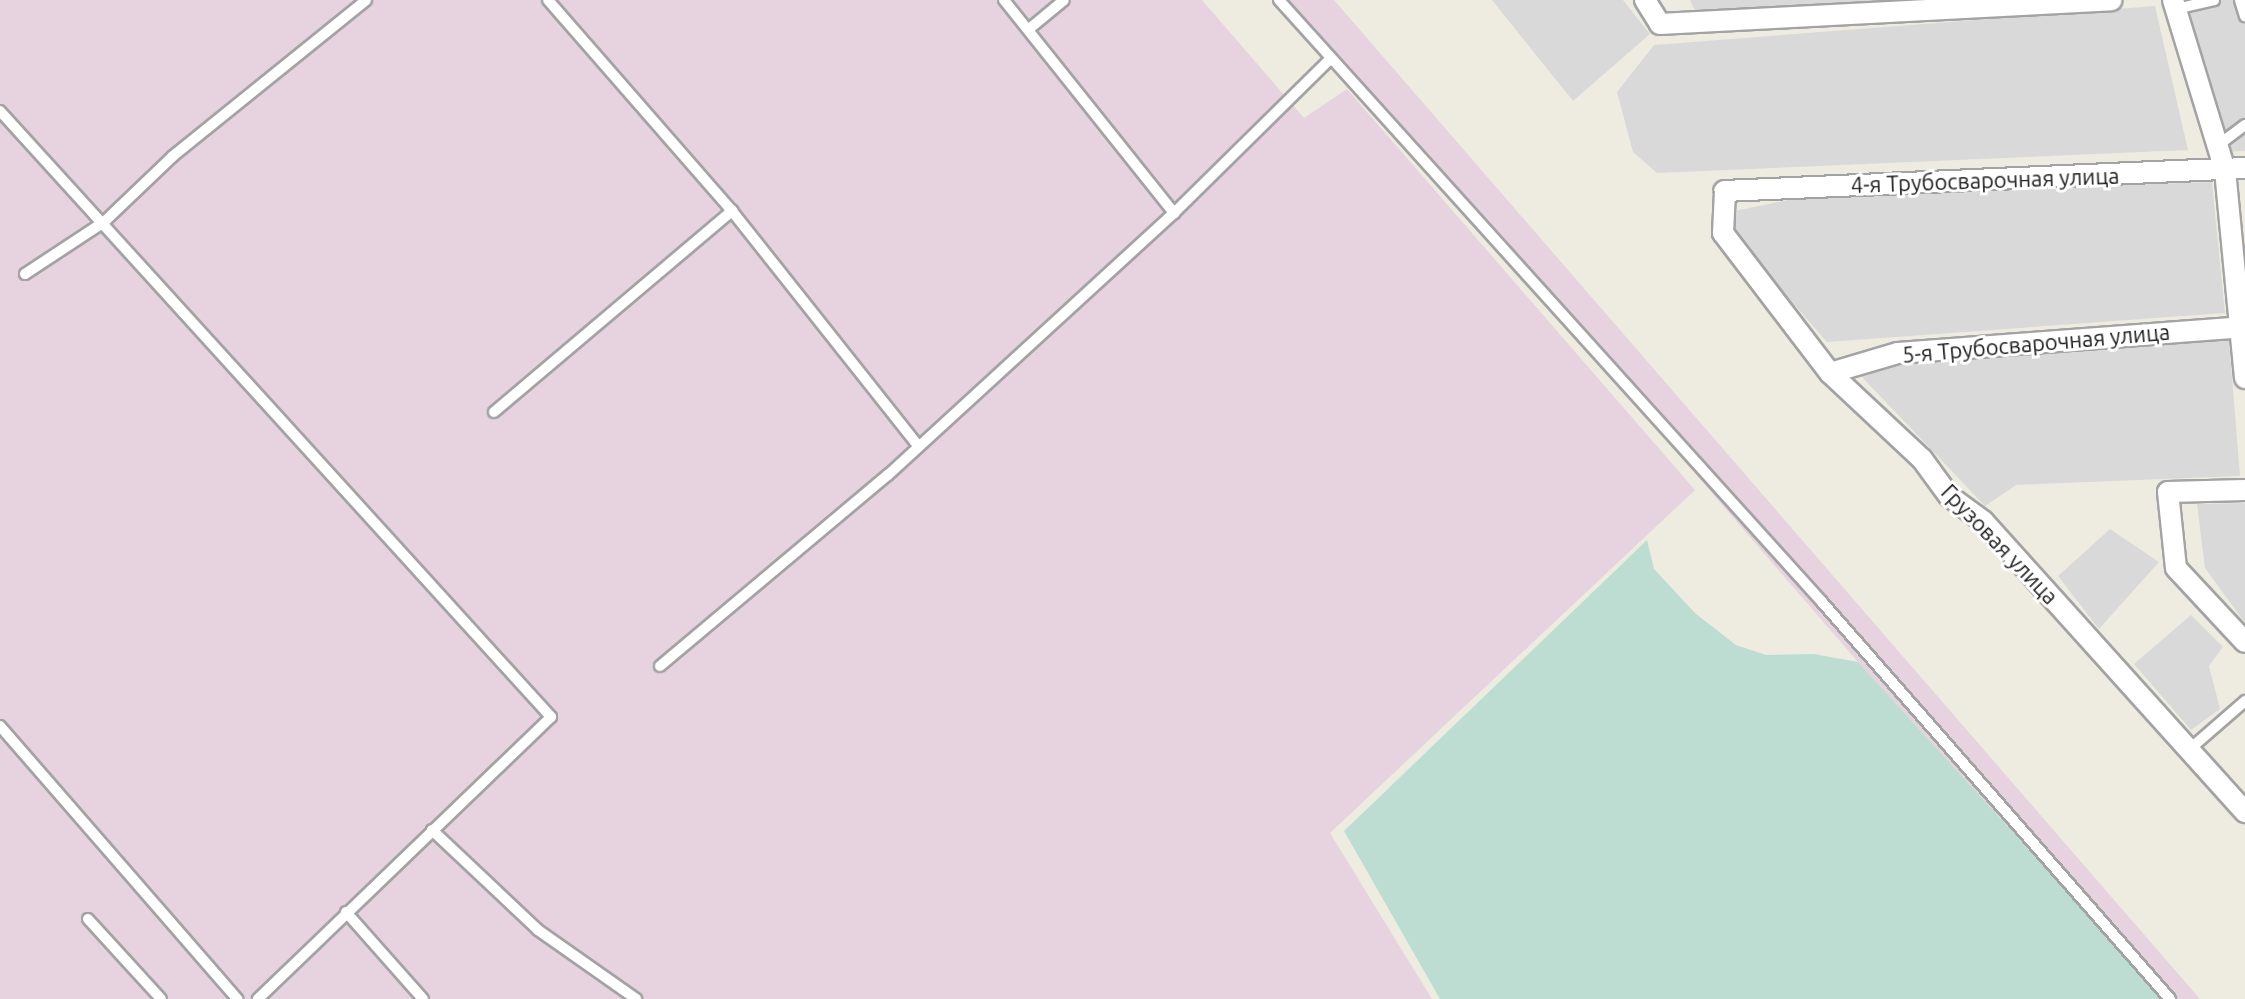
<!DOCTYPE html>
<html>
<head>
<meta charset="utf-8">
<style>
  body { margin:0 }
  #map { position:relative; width:2245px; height:999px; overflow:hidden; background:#eeece1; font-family:Ubuntu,sans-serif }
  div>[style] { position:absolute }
  .residential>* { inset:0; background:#dad9d9 }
  .industrial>* { inset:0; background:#e7d3e0 }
  .wetland>* { inset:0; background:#bdddd3 }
  .roads { filter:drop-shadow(2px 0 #a3a3a3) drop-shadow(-2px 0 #a3a3a3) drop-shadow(0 2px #a3a3a3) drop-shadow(0 -2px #a3a3a3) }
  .service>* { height:10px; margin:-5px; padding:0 5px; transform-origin:5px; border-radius:5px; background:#fff }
  .minor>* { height:20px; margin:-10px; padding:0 10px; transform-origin:10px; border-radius:10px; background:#fff }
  span { translate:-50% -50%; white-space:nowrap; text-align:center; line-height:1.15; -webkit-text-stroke:6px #fff; paint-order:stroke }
  .street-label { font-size:22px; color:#1c1c1c }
</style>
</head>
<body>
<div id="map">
  <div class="residential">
    <div style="clip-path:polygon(1492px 0,1623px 0,1650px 34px,1573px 101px)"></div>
    <div style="clip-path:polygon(1690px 0,1946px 0,1696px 13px)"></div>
    <div style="clip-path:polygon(2180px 0,2245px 0,2245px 151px,2225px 152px)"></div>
    <div style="clip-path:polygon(2155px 6px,2188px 150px,1657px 173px,1633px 152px,1617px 92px,1654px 45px)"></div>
    <div style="clip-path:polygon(2212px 182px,2225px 313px,1827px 342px,1736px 238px,1734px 211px,1808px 196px)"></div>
    <div style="clip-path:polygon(2229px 340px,2240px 476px,2016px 485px,1985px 506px,1860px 375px,1935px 356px)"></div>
    <div style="clip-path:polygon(2245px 503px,2245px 623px,2205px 568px,2197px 504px)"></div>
    <div style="clip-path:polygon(2110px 529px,2159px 562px,2099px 629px,2058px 576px)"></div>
    <div style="clip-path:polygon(2191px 615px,2223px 647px,2209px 666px,2220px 709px,2191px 730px,2134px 664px)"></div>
  </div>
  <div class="industrial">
    <div style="clip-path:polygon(0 0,1202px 0,1304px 118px,1347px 89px,1695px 490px,1330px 833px,1432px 999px,0 999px)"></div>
    <div style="clip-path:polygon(1286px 0,1334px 0,2200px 999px,2165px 999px,1858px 662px)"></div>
  </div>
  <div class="wetland">
    <div style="clip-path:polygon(1647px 540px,1654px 569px,1696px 614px,1736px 645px,1766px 655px,1814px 654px,1858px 662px,2165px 999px,1440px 999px,1344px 831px)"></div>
  </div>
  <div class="roads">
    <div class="service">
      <div style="left:548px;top:0;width:280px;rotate:48.9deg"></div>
      <div style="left:732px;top:211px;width:298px;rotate:51.6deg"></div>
      <div style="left:1004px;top:0;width:273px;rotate:51.4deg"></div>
      <div style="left:1279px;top:0;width:811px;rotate:47.95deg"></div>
      <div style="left:1822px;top:602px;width:528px;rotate:48.76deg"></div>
      <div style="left:2240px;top:0;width:17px;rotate:73deg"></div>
      <div style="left:2176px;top:9px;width:39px;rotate:-13deg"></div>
      <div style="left:1029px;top:29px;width:45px;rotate:-39.6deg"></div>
      <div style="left:0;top:111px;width:819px;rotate:47.72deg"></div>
      <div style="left:551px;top:717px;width:407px;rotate:136.1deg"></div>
      <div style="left:2217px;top:146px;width:35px;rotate:-37deg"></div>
      <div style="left:25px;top:274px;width:95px;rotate:-33.4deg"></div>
      <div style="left:104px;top:222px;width:95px;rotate:-43.7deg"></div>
      <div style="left:173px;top:156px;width:248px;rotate:-38.9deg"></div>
      <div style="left:494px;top:412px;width:312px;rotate:-40.2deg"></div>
      <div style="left:660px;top:666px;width:297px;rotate:-40deg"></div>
      <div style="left:888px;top:475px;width:388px;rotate:-42.5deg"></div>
      <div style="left:1174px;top:213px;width:219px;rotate:-44.6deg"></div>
      <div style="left:0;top:726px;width:362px;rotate:49deg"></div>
      <div style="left:2191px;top:748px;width:72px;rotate:-41deg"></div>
      <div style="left:432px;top:830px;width:146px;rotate:43.3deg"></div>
      <div style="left:538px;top:930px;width:120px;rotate:35.1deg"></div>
      <div style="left:346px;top:912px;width:116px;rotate:48.5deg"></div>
      <div style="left:88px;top:919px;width:108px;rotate:47.6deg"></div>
    </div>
    <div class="minor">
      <div style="left:1645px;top:0;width:28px;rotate:58deg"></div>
      <div style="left:1660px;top:24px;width:452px;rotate:-3deg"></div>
      <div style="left:2173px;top:0;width:178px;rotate:73deg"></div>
      <div style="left:2225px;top:170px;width:209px;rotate:84.5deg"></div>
      <div style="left:2245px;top:168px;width:521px;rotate:177.47deg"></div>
      <div style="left:1725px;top:191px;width:42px;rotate:92.7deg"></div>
      <div style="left:1723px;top:233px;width:176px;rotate:52.6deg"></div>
      <div style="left:1830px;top:373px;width:126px;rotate:43.1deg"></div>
      <div style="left:1922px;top:459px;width:46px;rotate:53.9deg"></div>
      <div style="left:1949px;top:496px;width:42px;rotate:36.3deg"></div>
      <div style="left:1983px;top:521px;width:392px;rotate:48deg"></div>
      <div style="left:1830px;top:373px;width:71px;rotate:-16.4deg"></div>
      <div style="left:1898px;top:353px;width:348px;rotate:-4.3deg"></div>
      <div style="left:2245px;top:490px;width:77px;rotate:178.5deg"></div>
      <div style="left:2168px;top:492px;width:76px;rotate:84deg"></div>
      <div style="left:2176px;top:568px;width:101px;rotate:47deg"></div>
    </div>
  </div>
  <div class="street-label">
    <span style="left:1985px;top:180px;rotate:-2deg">4-я Трубосварочная улица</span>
    <span style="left:2036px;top:343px;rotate:-5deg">5-я Трубосварочная улица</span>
    <span style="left:2000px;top:544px;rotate:46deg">Грузовая улица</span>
  </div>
</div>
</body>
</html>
